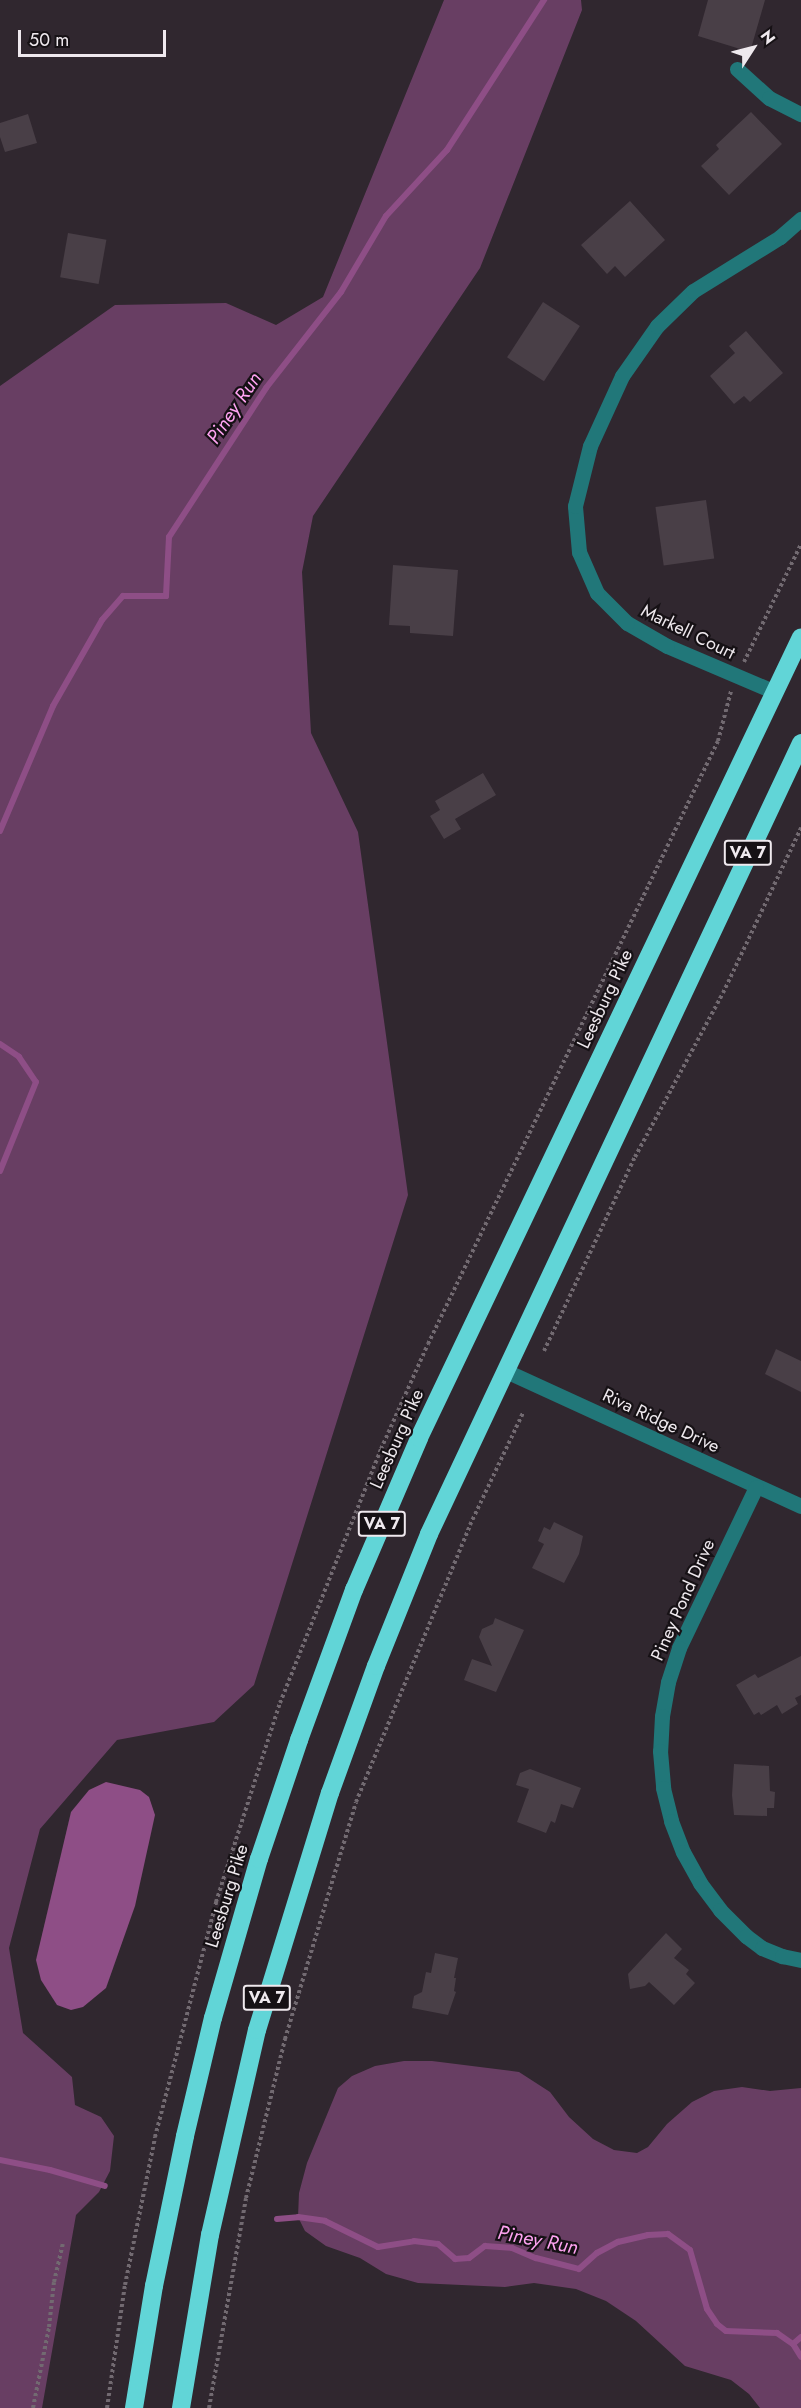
<!DOCTYPE html>
<html>
<head>
<meta charset="utf-8">
<style>
  body { margin:0 }
  #map { position:relative; width:801px; height:2408px; overflow:hidden; background:#30272f; font-family:Jost,sans-serif }
  div>[style] { position:absolute }
  .green>* { inset:0; background:#683e63 }
  .water>* { inset:0; background:#8e4e86 }
  .stream>* { height:6px; margin:-3px; padding:0 3px; transform-origin:3px; border-radius:3px; background:#8e4e86 }
  .building>* { inset:0; background:#493f47; transform-origin:0 0 }
  .path>* { height:4px; margin-top:-2px; transform-origin:0; background:repeating-linear-gradient(90deg,#726a71 0 3px,transparent 0 6px) }
  .minor>* { height:15px; margin:-7.5px; padding:0 7.5px; transform-origin:7.5px; border-radius:7.5px; background:#217779 }
  .highway>* { height:18px; margin:-9px; padding:0 9px; transform-origin:9px; border-radius:9px; background:#61d5d7 }
  span { translate:-50% -50%; white-space:nowrap; text-align:center; line-height:1.15; -webkit-text-stroke:4.5px #161115; paint-order:stroke }
  .shield-label span { padding:2px 4px; background:#161115; border:2px solid; border-radius:4px; -webkit-text-stroke-width:0 }
  .shield-label { font-size:16px; color:#efe9ee; font-weight:700 }
  .street-label { font-size:18px; color:#efe9ee }
  .water-label { font-size:20px; color:#fea3f1; font-style:italic }
  .north { position:absolute; left:723px; top:18px; width:60px; height:60px; -webkit-text-stroke:4px #161115; paint-order:stroke; rotate:54deg; font-size:16px; font-weight:700; line-height:24px; text-align:center; color:#efe9ee }
  .north::after { content:''; display:block; margin:auto; width:21px; height:27px; background:#efe9ee; clip-path:polygon(50% 0,100% 100%,50% 72%,0 100%) }
  .scale { position:absolute; left:18px; top:30px; width:148px; height:27px; box-sizing:border-box; border:3px solid #efe9ee; border-top:0; padding-left:8px; font-size:18px; line-height:21px; white-space:nowrap; color:#efe9ee; -webkit-text-stroke:4px #161115; paint-order:stroke }
</style>
</head>
<body>
<div id="map">
  <div class="green">
    <div style="clip-path:polygon(444px 0,581px 0,582px 10px,480px 268px,313px 516px,302px 572px,311px 733px,358px 832px,408px 1195px,254px 1685px,214px 1722px,117px 1740px,40px 1829px,9px 1948px,23px 2033px,72px 2077px,75px 2105px,101px 2117px,114px 2136px,110px 2171px,99px 2192px,76px 2215px,42px 2408px,0 2408px,0 386px,115px 305px,226px 303px,276px 325px,323px 297px)"></div>
    <div style="clip-path:polygon(404px 2061px,432px 2061px,519px 2072px,550px 2092px,569px 2117px,593px 2139px,614px 2150px,637px 2153px,648px 2147px,667px 2124px,692px 2102px,714px 2091px,742px 2087px,770px 2091px,801px 2088px,801px 2408px,760px 2408px,749px 2394px,731px 2380px,685px 2366px,636px 2321px,606px 2301px,576px 2289px,534px 2283px,505px 2287px,418px 2283px,386px 2274px,360px 2258px,326px 2246px,305px 2231px,298px 2217px,299px 2193px,307px 2163px,338px 2088px,352px 2076px,375px 2066px)"></div>
  </div>
  <div class="water">
    <div style="clip-path:polygon(106px 1782px,140px 1790px,149px 1797px,155px 1815px,135px 1906px,106px 1988px,83px 2007px,71px 2010px,57px 2005px,41px 1980px,36px 1960px,71px 1812px,89px 1790px)"></div>
  </div>
  <div class="stream">
    <div style="left:0;top:831px;width:136px;rotate:-67deg"></div>
    <div style="left:53px;top:706px;width:99px;rotate:-60.3deg"></div>
    <div style="left:102px;top:620px;width:32px;rotate:-49deg"></div>
    <div style="left:123px;top:596px;width:43px"></div>
    <div style="left:166px;top:596px;width:59px;rotate:-87.1deg"></div>
    <div style="left:169px;top:537px;width:178px;rotate:-56.9deg"></div>
    <div style="left:266px;top:388px;width:122px;rotate:-52deg"></div>
    <div style="left:341px;top:292px;width:88px;rotate:-59.4deg"></div>
    <div style="left:386px;top:216px;width:90px;rotate:-47.3deg"></div>
    <div style="left:447px;top:150px;width:179px;rotate:-57.1deg"></div>
    <div style="left:0;top:1044px;width:23px;rotate:34deg"></div>
    <div style="left:19px;top:1057px;width:30px;rotate:56deg"></div>
    <div style="left:36px;top:1082px;width:96px;rotate:112deg"></div>
    <div style="left:0;top:2160px;width:51px;rotate:11.3deg"></div>
    <div style="left:50px;top:2170px;width:57px;rotate:16.2deg"></div>
    <div style="left:277px;top:2219px;width:21px;rotate:-5deg"></div>
    <div style="left:298px;top:2217px;width:27px;rotate:8deg"></div>
    <div style="left:325px;top:2221px;width:59px;rotate:26.1deg"></div>
    <div style="left:378px;top:2247px;width:36px;rotate:-9deg"></div>
    <div style="left:414px;top:2241px;width:24px;rotate:7deg"></div>
    <div style="left:438px;top:2244px;width:23px;rotate:41deg"></div>
    <div style="left:455px;top:2259px;width:14px;rotate:-4deg"></div>
    <div style="left:469px;top:2258px;width:20px;rotate:-37deg"></div>
    <div style="left:485px;top:2246px;width:27px;rotate:4deg"></div>
    <div style="left:512px;top:2248px;width:26px;rotate:23deg"></div>
    <div style="left:536px;top:2258px;width:44px;rotate:14.3deg"></div>
    <div style="left:579px;top:2269px;width:24px;rotate:-42deg"></div>
    <div style="left:597px;top:2253px;width:24px;rotate:-28deg"></div>
    <div style="left:618px;top:2242px;width:31px;rotate:-13deg"></div>
    <div style="left:648px;top:2235px;width:20px;rotate:-3deg"></div>
    <div style="left:668px;top:2234px;width:27px;rotate:36deg"></div>
    <div style="left:690px;top:2250px;width:61px;rotate:73.9deg"></div>
    <div style="left:707px;top:2309px;width:18px;rotate:56deg"></div>
    <div style="left:717px;top:2324px;width:11px;rotate:38deg"></div>
    <div style="left:726px;top:2331px;width:51px;rotate:2.2deg"></div>
    <div style="left:777px;top:2333px;width:19px;rotate:35deg"></div>
    <div style="left:793px;top:2344px;width:15px;rotate:58deg"></div>
    <div style="left:793px;top:2344px;width:11px;rotate:-41deg"></div>
  </div>
  <div class="building">
    <div style="clip-path:polygon(708px 0,765px 0,750px 52px,698px 36px)"></div>
    <div style="clip-path:polygon(751px 112px,782px 144px,729px 195px,701px 166px,719px 149px,716px 145px)"></div>
    <div style="clip-path:polygon(28px 114px,37px 143px,5px 152px,0 137px,0 123px)"></div>
    <div style="clip-path:polygon(630px 201px,665px 240px,625px 277px,615px 266px,607px 274px,581px 245px)"></div>
    <div style="left:68px;top:233px;width:39px;height:45px;rotate:10deg"></div>
    <div style="left:543px;top:302px;width:44px;height:66px;rotate:33deg"></div>
    <div style="clip-path:polygon(746px 331px,783px 373px,750px 402px,744px 396px,734px 404px,710px 376px,735px 353px,729px 346px)"></div>
    <div style="left:706px;top:500px;width:59px;height:51px;rotate:82deg"></div>
    <div style="clip-path:polygon(393px 565px,458px 570px,453px 636px,410px 633px,410px 626px,389px 625px)"></div>
    <div style="clip-path:polygon(483px 773px,496px 795px,455px 819px,461px 829px,444px 839px,430px 816px,440px 810px,435px 801px)"></div>
    <div style="clip-path:polygon(776px 1349px,801px 1361px,801px 1392px,765px 1374px)"></div>
    <div style="clip-path:polygon(554px 1522px,583px 1536px,579px 1554px,564px 1583px,532px 1568px,544px 1544px,538px 1541px,544px 1527px,550px 1530px)"></div>
    <div style="clip-path:polygon(495px 1618px,524px 1630px,496px 1692px,464px 1680px,472px 1659px,492px 1666px,479px 1637px,482px 1629px,493px 1624px)"></div>
    <div style="clip-path:polygon(801px 1656px,801px 1695px,795px 1698px,798px 1704px,782px 1714px,777px 1705px,761px 1715px,759px 1712px,754px 1715px,736px 1685px,755px 1674px,758px 1678px)"></div>
    <div style="clip-path:polygon(734px 1764px,769px 1766px,770px 1791px,775px 1792px,774px 1808px,767px 1808px,767px 1816px,734px 1815px,732px 1795px)"></div>
    <div style="clip-path:polygon(530px 1769px,581px 1788px,573px 1808px,561px 1804px,555px 1823px,551px 1821px,546px 1833px,517px 1822px,529px 1789px,516px 1785px,520px 1773px)"></div>
    <div style="clip-path:polygon(666px 1933px,682px 1949px,674px 1958px,689px 1970px,686px 1974px,695px 1983px,674px 2005px,649px 1982px,645px 1986px,630px 1989px,628px 1974px)"></div>
    <div style="clip-path:polygon(435px 1953px,458px 1958px,454px 1978px,456px 1978px,454px 1991px,456px 1992px,448px 2015px,412px 2008px,414px 1996px,422px 1992px,426px 1972px,431px 1973px)"></div>
  </div>
  <div class="path">
    <div style="left:744px;top:662px;width:131px;rotate:-64.2deg"></div>
    <div style="left:544px;top:1351px;width:214px;rotate:-64.9deg"></div>
    <div style="left:635px;top:1157px;width:186px;rotate:-61.8deg"></div>
    <div style="left:723px;top:993px;width:183px;rotate:-64.7deg"></div>
    <div style="left:33px;top:2408px;width:83px;rotate:-78.8deg"></div>
    <div style="left:49px;top:2327px;width:45px;rotate:-83.7deg"></div>
    <div style="left:54px;top:2282px;width:39px;rotate:-77deg"></div>
    <div style="left:107px;top:2408px;width:124px;rotate:-81.7deg"></div>
    <div style="left:125px;top:2285px;width:151px;rotate:-78.5deg"></div>
    <div style="left:155px;top:2137px;width:243px;rotate:-75.4deg"></div>
    <div style="left:216px;top:1902px;width:209px;rotate:-72.2deg"></div>
    <div style="left:280px;top:1703px;width:273px;rotate:-68.3deg"></div>
    <div style="left:381px;top:1449px;width:115px;rotate:-65.9deg"></div>
    <div style="left:428px;top:1344px;width:669px;rotate:-64.32deg"></div>
    <div style="left:718px;top:741px;width:52px;rotate:-75.4deg"></div>
    <div style="left:209px;top:2408px;width:213px;rotate:-80deg"></div>
    <div style="left:246px;top:2198px;width:164px;rotate:-76.2deg"></div>
    <div style="left:285px;top:2039px;width:247px;rotate:-73.3deg"></div>
    <div style="left:356px;top:1802px;width:300px;rotate:-67.6deg"></div>
    <div style="left:470px;top:1525px;width:124px;rotate:-64.7deg"></div>
  </div>
  <div class="minor">
    <div style="left:737px;top:69px;width:43px;rotate:42.2deg"></div>
    <div style="left:769px;top:98px;width:36px;rotate:27deg"></div>
    <div style="left:775px;top:692px;width:117px;rotate:-156.9deg"></div>
    <div style="left:667px;top:646px;width:46px;rotate:-150.1deg"></div>
    <div style="left:627px;top:623px;width:42px;rotate:-135deg"></div>
    <div style="left:597px;top:593px;width:45px;rotate:-113.7deg"></div>
    <div style="left:579px;top:552px;width:46px;rotate:-95deg"></div>
    <div style="left:575px;top:506px;width:62px;rotate:-76deg"></div>
    <div style="left:590px;top:446px;width:77px;rotate:-65.4deg"></div>
    <div style="left:622px;top:376px;width:61px;rotate:-55deg"></div>
    <div style="left:657px;top:326px;width:50px;rotate:-44.2deg"></div>
    <div style="left:693px;top:291px;width:102px;rotate:-31.8deg"></div>
    <div style="left:780px;top:237px;width:28px;rotate:-41deg"></div>
    <div style="left:506px;top:1371px;width:324px;rotate:24.6deg"></div>
    <div style="left:756px;top:1487px;width:178px;rotate:115.6deg"></div>
    <div style="left:679px;top:1648px;width:36px;rotate:108deg"></div>
    <div style="left:668px;top:1682px;width:35px;rotate:100deg"></div>
    <div style="left:662px;top:1716px;width:35px;rotate:93deg"></div>
    <div style="left:660px;top:1751px;width:37px;rotate:85deg"></div>
    <div style="left:663px;top:1788px;width:34px;rotate:76deg"></div>
    <div style="left:671px;top:1821px;width:33px;rotate:69deg"></div>
    <div style="left:683px;top:1852px;width:35px;rotate:61deg"></div>
    <div style="left:700px;top:1883px;width:34px;rotate:53deg"></div>
    <div style="left:720px;top:1910px;width:37px;rotate:45deg"></div>
    <div style="left:746px;top:1936px;width:20px;rotate:37deg"></div>
    <div style="left:762px;top:1948px;width:22px;rotate:22deg"></div>
    <div style="left:782px;top:1956px;width:19px;rotate:12deg"></div>
  </div>
  <div class="highway">
    <div style="left:134px;top:2408px;width:124px;rotate:-80.7deg"></div>
    <div style="left:154px;top:2286px;width:153px;rotate:-78.3deg"></div>
    <div style="left:185px;top:2136px;width:121px;rotate:-76.7deg"></div>
    <div style="left:213px;top:2018px;width:166px;rotate:-73.9deg"></div>
    <div style="left:259px;top:1859px;width:126px;rotate:-71.4deg"></div>
    <div style="left:299px;top:1740px;width:160px;rotate:-69.9deg"></div>
    <div style="left:354px;top:1590px;width:165px;rotate:-66.8deg"></div>
    <div style="left:419px;top:1438px;width:887px;rotate:-64.5deg"></div>
    <div style="left:181px;top:2408px;width:175px;rotate:-80.5deg"></div>
    <div style="left:210px;top:2235px;width:210px;rotate:-77.1deg"></div>
    <div style="left:257px;top:2030px;width:248px;rotate:-72.9deg"></div>
    <div style="left:330px;top:1793px;width:135px;rotate:-70.1deg"></div>
    <div style="left:376px;top:1666px;width:142px;rotate:-68.1deg"></div>
    <div style="left:429px;top:1534px;width:874px;rotate:-64.81deg"></div>
  </div>
  <div class="shield-label">
    <span style="left:748px;top:853px">VA 7</span>
    <span style="left:382px;top:1524px">VA 7</span>
    <span style="left:267px;top:1998px">VA 7</span>
  </div>
  <div class="street-label">
    <span style="left:688px;top:632px;rotate:26deg">Markell Court</span>
    <span style="left:605px;top:999px;rotate:-65deg">Leesburg Pike</span>
    <span style="left:661px;top:1421px;rotate:25deg">Riva Ridge Drive</span>
    <span style="left:397px;top:1439px;rotate:-66deg">Leesburg Pike</span>
    <span style="left:683px;top:1600px;rotate:-66deg">Piney Pond Drive</span>
    <span style="left:227px;top:1896px;rotate:-73deg">Leesburg Pike</span>
  </div>
  <div class="water-label">
    <span style="left:234px;top:408px;rotate:-56deg">Piney Run</span>
    <span style="left:538px;top:2240px;rotate:11deg">Piney Run</span>
  </div>
  <div class="north">N</div>
  <div class="scale">50 m</div>
</div>
</body>
</html>
